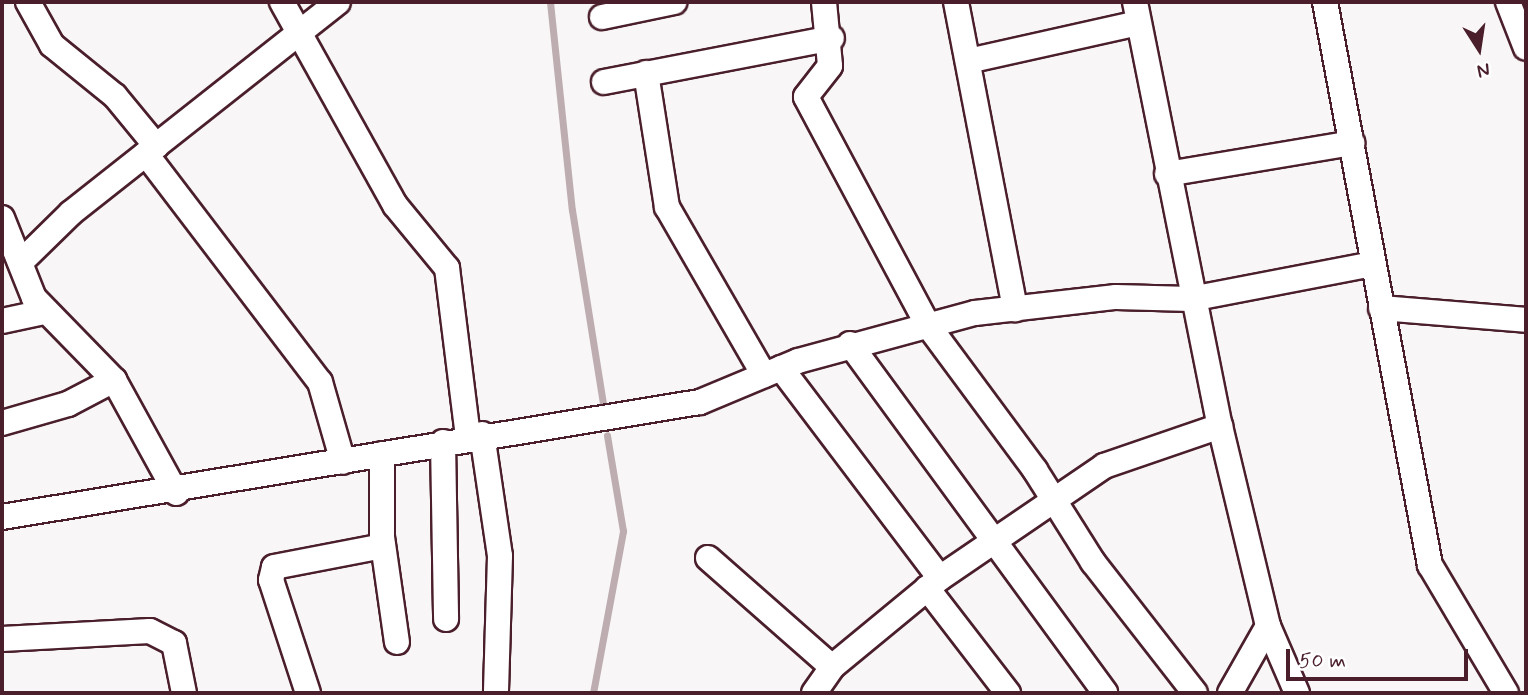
<!DOCTYPE html>
<html>
<head>
<meta charset="utf-8">
<style>
  body { margin:0 }
  #map { position:relative; width:1528px; height:695px; overflow:hidden; background:#f8f6f7; font-family:Mynerve,sans-serif }
  div>[style] { position:absolute }
  .stream>* { height:7px; margin:-3.5px; padding:0 3.5px; transform-origin:3.5px; border-radius:3.5px; background:#bdadb0 }
  .roads { filter:drop-shadow(2px 0 #4a1f2b) drop-shadow(-2px 0 #4a1f2b) drop-shadow(0 2px #4a1f2b) drop-shadow(0 -2px #4a1f2b) }
  .minor>* { height:24px; margin:-12px; padding:0 12px; transform-origin:12px; border-radius:12px; background:#fff }
  span { translate:-50% -50%; white-space:nowrap; text-align:center; line-height:1.15; -webkit-text-stroke:5px #fff; paint-order:stroke }
  .frame { position:absolute; inset:0; border:4px solid #4a1f2b; pointer-events:none }
  .north { position:absolute; left:1444px; top:14px; width:70px; height:70px; -webkit-text-stroke:5px #fff; paint-order:stroke; rotate:168deg; font-size:19px; font-weight:700; line-height:28px; text-align:center; color:#4a1f2b }
  .north::after { content:''; display:block; margin:auto; width:24px; height:32px; background:#4a1f2b; clip-path:polygon(50% 0,100% 100%,50% 72%,0 100%) }
  .scale { position:absolute; left:1286px; top:649px; width:182px; height:32px; box-sizing:border-box; border:4px solid #4a1f2b; border-top:0; padding-left:9px; font-size:21px; line-height:24px; white-space:nowrap; color:#4a1f2b; -webkit-text-stroke:5px #fff; paint-order:stroke }
</style>
</head>
<body>
<div id="map">
  <div class="stream">
    <div style="left:550px;top:2px;width:209px;rotate:84deg"></div>
    <div style="left:572px;top:210px;width:196px;rotate:80.9deg"></div>
    <div style="left:593px;top:693px;width:165px;rotate:-79.5deg"></div>
    <div style="left:623px;top:531px;width:97px;rotate:-99.5deg"></div>
  </div>
  <div class="roads">
    <div class="minor">
      <div style="left:28px;top:2px;width:49px;rotate:60.8deg"></div>
      <div style="left:52px;top:45px;width:81px;rotate:39deg"></div>
      <div style="left:115px;top:96px;width:65px;rotate:50.6deg"></div>
      <div style="left:282px;top:2px;width:232px;rotate:60.9deg"></div>
      <div style="left:395px;top:205px;width:82px;rotate:50.5deg"></div>
      <div style="left:447px;top:268px;width:170px;rotate:82.9deg"></div>
      <div style="left:824px;top:2px;width:64px;rotate:84.6deg"></div>
      <div style="left:830px;top:66px;width:39px;rotate:128deg"></div>
      <div style="left:806px;top:97px;width:257px;rotate:61.9deg"></div>
      <div style="left:927px;top:324px;width:182px;rotate:53.5deg"></div>
      <div style="left:1035px;top:470px;width:109px;rotate:57.8deg"></div>
      <div style="left:1093px;top:562px;width:166px;rotate:52.1deg"></div>
      <div style="left:956px;top:2px;width:313px;rotate:79.1deg"></div>
      <div style="left:1135px;top:2px;width:432px;rotate:78.7deg"></div>
      <div style="left:1220px;top:426px;width:206px;rotate:76.5deg"></div>
      <div style="left:1268px;top:626px;width:73px;rotate:66.6deg"></div>
      <div style="left:1325px;top:2px;width:573px;rotate:79.44deg"></div>
      <div style="left:1430px;top:565px;width:149px;rotate:59.3deg"></div>
      <div style="left:1508px;top:2px;width:49px;rotate:68.6deg"></div>
      <div style="left:602px;top:17px;width:74px;rotate:-11.8deg"></div>
      <div style="left:968px;top:61px;width:174px;rotate:-12.6deg"></div>
      <div style="left:646px;top:73px;width:136px;rotate:81.1deg"></div>
      <div style="left:667px;top:207px;width:194px;rotate:60deg"></div>
      <div style="left:604px;top:82px;width:232px;rotate:-10.9deg"></div>
      <div style="left:146px;top:154px;width:287px;rotate:52.7deg"></div>
      <div style="left:320px;top:382px;width:83px;rotate:74deg"></div>
      <div style="left:1167px;top:174px;width:188px;rotate:-9.5deg"></div>
      <div style="left:2px;top:218px;width:86px;rotate:68.2deg"></div>
      <div style="left:34px;top:298px;width:115px;rotate:45.7deg"></div>
      <div style="left:114px;top:380px;width:129px;rotate:61.2deg"></div>
      <div style="left:23px;top:260px;width:67px;rotate:-44.4deg"></div>
      <div style="left:71px;top:213px;width:340px;rotate:-38.3deg"></div>
      <div style="left:1381px;top:308px;width:145px;rotate:4.7deg"></div>
      <div style="left:2px;top:321px;width:43px;rotate:-12.1deg"></div>
      <div style="left:850px;top:344px;width:432px;rotate:53.8deg"></div>
      <div style="left:781px;top:368px;width:263px;rotate:52.9deg"></div>
      <div style="left:2px;top:423px;width:69px;rotate:-16.1deg"></div>
      <div style="left:68px;top:404px;width:52px;rotate:-27.6deg"></div>
      <div style="left:482px;top:434px;width:123px;rotate:81.6deg"></div>
      <div style="left:500px;top:556px;width:137px;rotate:91.7deg"></div>
      <div style="left:443px;top:442px;width:177px;rotate:89deg"></div>
      <div style="left:382px;top:454px;width:83px;rotate:90deg"></div>
      <div style="left:382px;top:537px;width:106px;rotate:81.9deg"></div>
      <div style="left:2px;top:517px;width:707px;rotate:-9.36deg"></div>
      <div style="left:700px;top:402px;width:106px;rotate:-22.7deg"></div>
      <div style="left:798px;top:361px;width:183px;rotate:-15.2deg"></div>
      <div style="left:975px;top:313px;width:142px;rotate:-6.5deg"></div>
      <div style="left:1116px;top:297px;width:75px;rotate:1.5deg"></div>
      <div style="left:1191px;top:299px;width:185px;rotate:-10.9deg"></div>
      <div style="left:708px;top:558px;width:165px;rotate:41.3deg"></div>
      <div style="left:927px;top:588px;width:133px;rotate:52.4deg"></div>
      <div style="left:2px;top:639px;width:148px;rotate:-3.1deg"></div>
      <div style="left:150px;top:631px;width:27px;rotate:27deg"></div>
      <div style="left:174px;top:643px;width:51px;rotate:78.7deg"></div>
      <div style="left:308px;top:693px;width:119px;rotate:-108.1deg"></div>
      <div style="left:271px;top:580px;width:13px;rotate:-77deg"></div>
      <div style="left:274px;top:567px;width:111px;rotate:-10.9deg"></div>
      <div style="left:814px;top:693px;width:32px;rotate:-55deg"></div>
      <div style="left:832px;top:667px;width:140px;rotate:-39.5deg"></div>
      <div style="left:940px;top:578px;width:199px;rotate:-34.3deg"></div>
      <div style="left:1104px;top:466px;width:123px;rotate:-19deg"></div>
      <div style="left:1230px;top:693px;width:77px;rotate:-60.4deg"></div>
    </div>
  </div>
  <div class="frame"></div>
  <div class="north">N</div>
  <div class="scale">50 m</div>
</div>
</body>
</html>
